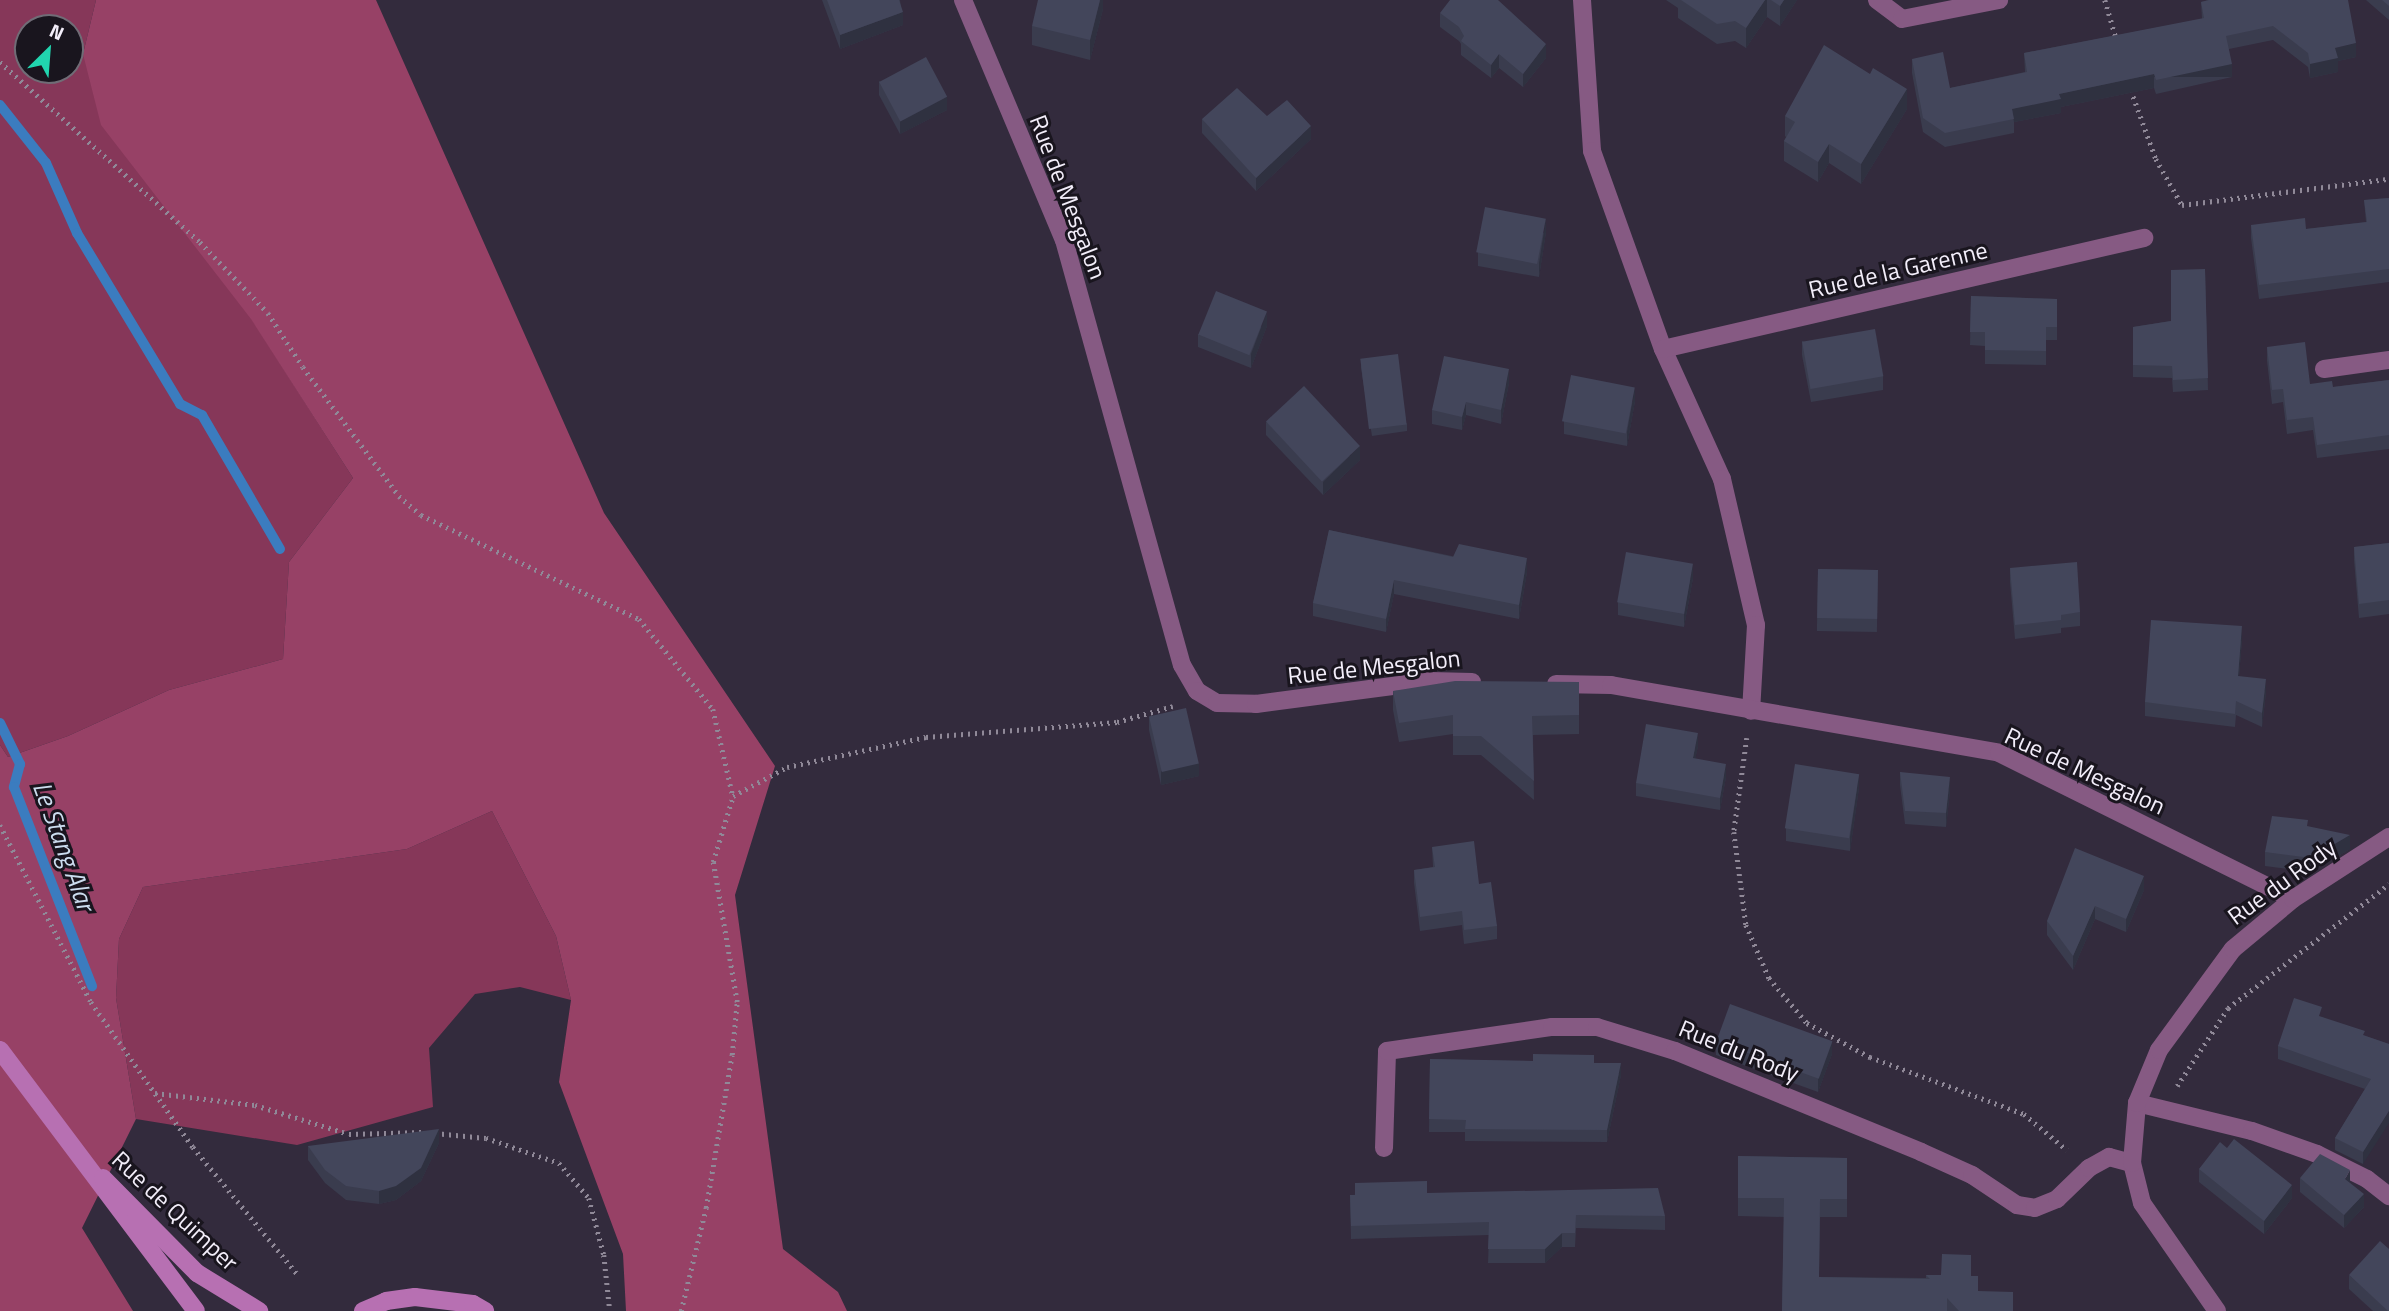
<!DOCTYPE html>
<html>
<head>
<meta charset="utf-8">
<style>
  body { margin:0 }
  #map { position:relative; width:2389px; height:1311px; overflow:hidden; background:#332b3d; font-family:"Titillium Web",sans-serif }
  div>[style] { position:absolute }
  .green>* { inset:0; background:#863759 }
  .forest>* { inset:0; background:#974166 }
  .stream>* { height:10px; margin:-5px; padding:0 5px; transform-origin:5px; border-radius:5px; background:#3b7cbf }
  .path>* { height:4.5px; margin-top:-2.25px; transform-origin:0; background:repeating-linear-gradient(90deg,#908998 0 2px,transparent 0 7px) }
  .street>* { height:18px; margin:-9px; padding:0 9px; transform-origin:9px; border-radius:9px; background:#865a83 }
  .secondary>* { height:18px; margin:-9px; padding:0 9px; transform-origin:9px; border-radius:9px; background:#b770b2 }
  .wall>* { inset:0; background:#3a3c4e; transform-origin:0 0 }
  .shaded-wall>* { inset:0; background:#2f3140; transform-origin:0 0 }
  .building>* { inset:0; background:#43465b; transform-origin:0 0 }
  span { translate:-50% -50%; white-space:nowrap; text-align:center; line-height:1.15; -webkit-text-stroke:6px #19151e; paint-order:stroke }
  .street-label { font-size:24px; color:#f3eefa }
  .water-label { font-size:26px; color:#ccdcee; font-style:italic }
  .north { position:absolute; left:14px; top:14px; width:70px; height:70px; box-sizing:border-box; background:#19151e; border:2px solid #706c76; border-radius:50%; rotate:25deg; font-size:19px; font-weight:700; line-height:28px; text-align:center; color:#f3eefa }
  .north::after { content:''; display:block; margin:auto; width:24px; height:32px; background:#21d5af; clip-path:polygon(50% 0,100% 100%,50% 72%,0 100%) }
</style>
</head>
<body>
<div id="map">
  <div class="green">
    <div style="clip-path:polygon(evenodd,0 0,96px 0,83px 54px,353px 478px,289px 562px,283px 659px,169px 690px,68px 736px,8px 757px,0 745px,0 0,28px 28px,70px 28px,70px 70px,28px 70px,28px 28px)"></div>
    <div style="clip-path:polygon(492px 811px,556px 936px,571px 1000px,520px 987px,475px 994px,429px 1048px,433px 1107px,297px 1145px,136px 1119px,116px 998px,119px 939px,143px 887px,407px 849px)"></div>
  </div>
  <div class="forest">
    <div style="clip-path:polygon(96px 0,376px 0,604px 513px,775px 766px,735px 895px,765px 1116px,783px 1249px,838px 1292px,847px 1311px,626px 1311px,623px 1254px,559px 1082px,571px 1000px,556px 936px,492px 811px,407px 849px,143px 887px,119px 939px,116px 998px,136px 1119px,82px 1228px,133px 1311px,0 1311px,0 745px,8px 757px,68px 736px,169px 690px,283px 659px,289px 562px,353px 478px,251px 319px,101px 125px,83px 54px)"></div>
  </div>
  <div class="stream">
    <div style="left:0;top:105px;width:74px;rotate:51.6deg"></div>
    <div style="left:46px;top:163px;width:77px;rotate:66.1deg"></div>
    <div style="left:77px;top:233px;width:200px;rotate:58.9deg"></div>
    <div style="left:180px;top:404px;width:25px;rotate:27deg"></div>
    <div style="left:202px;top:415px;width:155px;rotate:59.8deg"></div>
    <div style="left:0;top:723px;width:46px;rotate:64deg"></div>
    <div style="left:20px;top:764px;width:24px;rotate:105deg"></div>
    <div style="left:14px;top:787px;width:214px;rotate:68.6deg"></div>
  </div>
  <div class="path">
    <div style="left:2105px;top:0;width:43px;rotate:73.7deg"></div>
    <div style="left:0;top:62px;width:269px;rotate:42deg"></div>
    <div style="left:200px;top:242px;width:98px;rotate:46.2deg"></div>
    <div style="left:268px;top:313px;width:64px;rotate:57.1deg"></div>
    <div style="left:303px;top:367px;width:161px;rotate:53.3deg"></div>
    <div style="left:399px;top:496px;width:29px;rotate:41deg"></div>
    <div style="left:421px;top:515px;width:242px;rotate:25.5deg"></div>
    <div style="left:639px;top:619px;width:117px;rotate:50.6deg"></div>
    <div style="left:713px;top:709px;width:89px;rotate:77.1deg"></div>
    <div style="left:2131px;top:90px;width:73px;rotate:70.1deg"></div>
    <div style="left:2156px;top:159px;width:53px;rotate:60.5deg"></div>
    <div style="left:2182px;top:205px;width:209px;rotate:-7.2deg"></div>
    <div style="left:1747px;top:738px;width:95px;rotate:97.9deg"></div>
    <div style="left:1734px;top:832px;width:94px;rotate:82.6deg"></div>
    <div style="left:1746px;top:925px;width:58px;rotate:66.5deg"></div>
    <div style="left:1769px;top:978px;width:59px;rotate:49.8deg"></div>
    <div style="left:1807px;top:1023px;width:72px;rotate:28.4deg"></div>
    <div style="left:1870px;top:1057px;width:164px;rotate:20.3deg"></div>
    <div style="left:2024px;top:1114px;width:56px;rotate:39.9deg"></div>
    <div style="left:0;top:825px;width:199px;rotate:62.8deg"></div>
    <div style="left:91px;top:1002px;width:177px;rotate:54.9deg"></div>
    <div style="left:193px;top:1147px;width:166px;rotate:50.6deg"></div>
    <div style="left:2177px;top:1086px;width:93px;rotate:-56.8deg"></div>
    <div style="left:2228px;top:1008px;width:203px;rotate:-37.6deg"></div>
    <div style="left:155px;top:1093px;width:101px;rotate:6.8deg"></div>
    <div style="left:255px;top:1105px;width:98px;rotate:17.1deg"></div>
    <div style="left:349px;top:1134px;width:74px;rotate:-1.5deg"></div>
    <div style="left:435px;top:1133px;width:51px;rotate:5.6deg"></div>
    <div style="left:486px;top:1138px;width:77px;rotate:18.9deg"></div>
    <div style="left:559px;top:1163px;width:46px;rotate:49.4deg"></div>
    <div style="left:589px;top:1198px;width:59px;rotate:75.3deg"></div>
    <div style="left:604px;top:1255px;width:56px;rotate:83.9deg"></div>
    <div style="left:681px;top:1311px;width:106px;rotate:-76.4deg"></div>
    <div style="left:706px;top:1208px;width:155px;rotate:-80.4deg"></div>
    <div style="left:732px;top:1055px;width:53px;rotate:-84.6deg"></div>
    <div style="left:737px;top:1002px;width:142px;rotate:-99.7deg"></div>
    <div style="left:713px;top:862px;width:69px;rotate:-73.1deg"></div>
    <div style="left:733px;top:796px;width:61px;rotate:-28.2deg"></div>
    <div style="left:787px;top:767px;width:142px;rotate:-12.2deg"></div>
    <div style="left:926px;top:737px;width:192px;rotate:-4.5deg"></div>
    <div style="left:1117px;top:722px;width:58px;rotate:-15.9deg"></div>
  </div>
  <div class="street">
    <div style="left:963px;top:0;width:260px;rotate:67.2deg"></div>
    <div style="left:1064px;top:240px;width:441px;rotate:74.5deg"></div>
    <div style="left:1182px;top:665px;width:30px;rotate:60deg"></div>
    <div style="left:1197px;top:691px;width:23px;rotate:31deg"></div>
    <div style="left:1217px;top:703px;width:39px;rotate:1deg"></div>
    <div style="left:1256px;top:704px;width:176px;rotate:-7.5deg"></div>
    <div style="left:1430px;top:681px;width:42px;rotate:1.4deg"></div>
    <div style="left:1582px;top:0;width:151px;rotate:86.2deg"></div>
    <div style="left:1592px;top:151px;width:210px;rotate:70.3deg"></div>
    <div style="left:1663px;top:349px;width:143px;rotate:65.6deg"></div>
    <div style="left:1722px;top:479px;width:150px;rotate:76.9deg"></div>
    <div style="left:1756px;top:625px;width:86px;rotate:93.3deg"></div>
    <div style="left:1877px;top:0;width:31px;rotate:37deg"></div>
    <div style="left:1902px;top:19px;width:99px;rotate:-11.1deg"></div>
    <div style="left:1663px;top:349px;width:494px;rotate:-13deg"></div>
    <div style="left:2324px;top:369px;width:66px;rotate:-7.9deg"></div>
    <div style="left:1556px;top:684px;width:55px;rotate:1deg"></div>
    <div style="left:1611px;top:685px;width:394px;rotate:9.9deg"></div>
    <div style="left:1999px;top:753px;width:328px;rotate:26.4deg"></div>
    <div style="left:2137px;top:1103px;width:118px;rotate:13.7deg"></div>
    <div style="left:2252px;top:1131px;width:69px;rotate:19.5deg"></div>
    <div style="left:2317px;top:1154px;width:56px;rotate:26.6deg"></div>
    <div style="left:2367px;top:1179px;width:28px;rotate:38deg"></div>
    <div style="left:1384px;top:1148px;width:97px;rotate:-88.2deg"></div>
    <div style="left:1387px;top:1051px;width:167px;rotate:-8.3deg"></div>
    <div style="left:1552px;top:1027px;width:45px"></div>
    <div style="left:1597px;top:1027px;width:82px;rotate:17.1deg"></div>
    <div style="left:1675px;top:1051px;width:266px;rotate:22.3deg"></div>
    <div style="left:1921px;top:1152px;width:56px;rotate:24.3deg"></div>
    <div style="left:1972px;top:1175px;width:54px;rotate:33.7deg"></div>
    <div style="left:2017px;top:1205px;width:18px;rotate:9deg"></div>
    <div style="left:2035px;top:1208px;width:24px;rotate:-22deg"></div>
    <div style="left:2057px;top:1199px;width:45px;rotate:-44.1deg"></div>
    <div style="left:2089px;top:1168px;width:23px;rotate:-29deg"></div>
    <div style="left:2109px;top:1157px;width:24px;rotate:15deg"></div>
    <div style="left:2217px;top:1311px;width:131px;rotate:-124.8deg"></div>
    <div style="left:2142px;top:1203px;width:41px;rotate:-104deg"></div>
    <div style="left:2132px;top:1163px;width:60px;rotate:-85.2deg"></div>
    <div style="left:2137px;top:1103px;width:57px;rotate:-67.5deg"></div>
    <div style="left:2159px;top:1050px;width:125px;rotate:-53.8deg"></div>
    <div style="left:2233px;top:949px;width:78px;rotate:-39.8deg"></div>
    <div style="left:2293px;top:899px;width:114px;rotate:-32.9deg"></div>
  </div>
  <div class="secondary">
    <div style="left:0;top:1050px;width:326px;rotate:53.1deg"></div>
    <div style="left:103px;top:1178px;width:134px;rotate:45.3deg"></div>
    <div style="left:197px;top:1273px;width:73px;rotate:31.5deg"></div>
    <div style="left:363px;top:1311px;width:25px;rotate:-23deg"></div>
    <div style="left:386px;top:1301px;width:29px;rotate:-8deg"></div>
    <div style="left:415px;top:1297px;width:58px;rotate:6.9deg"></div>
    <div style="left:473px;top:1304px;width:14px;rotate:30deg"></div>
  </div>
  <div class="wall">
    <div style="clip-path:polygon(822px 0,900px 0,903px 25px,840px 49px)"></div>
    <div style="clip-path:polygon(1103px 0,1103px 9px,1090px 60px,1032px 45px,1032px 26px)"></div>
    <div style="clip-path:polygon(1666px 0,1797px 0,1780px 26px,1767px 17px,1746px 48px,1735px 41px,1717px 44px,1678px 18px,1678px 8px)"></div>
    <div style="clip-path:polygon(2209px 0,2356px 57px,2338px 61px,2338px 72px,2310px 78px,2308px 67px,2273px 40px,2229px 49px,2232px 77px,2156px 94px,2154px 88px,2061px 107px,2061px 113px,2014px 122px,2014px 133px,1945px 147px,1923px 132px,1912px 73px,1912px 59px,1950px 88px,2025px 72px,2024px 53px,2202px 19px,2201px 2px)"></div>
    <div style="clip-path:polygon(2366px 0,2389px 0,2389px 20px)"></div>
    <div style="clip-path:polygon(1440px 13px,1546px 58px,1523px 87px,1499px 68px,1491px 78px,1461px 55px,1461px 44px,1459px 41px,1440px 27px)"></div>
    <div style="clip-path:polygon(879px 81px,947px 110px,900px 134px,879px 95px)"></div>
    <div style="clip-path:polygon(1907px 109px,1861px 184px,1829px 163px,1818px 182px,1784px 161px,1784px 141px,1786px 137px,1785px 136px,1785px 116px)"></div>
    <div style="clip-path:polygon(1267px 116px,1311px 139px,1256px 191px,1202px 133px,1202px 119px)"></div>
    <div style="clip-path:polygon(2389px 198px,2389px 282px,2259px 299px,2251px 238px,2251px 225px,2306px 229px,2366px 222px,2364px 200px)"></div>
    <div style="clip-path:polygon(1546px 232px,1539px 277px,1478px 266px,1478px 252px)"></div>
    <div style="clip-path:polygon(2205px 269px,2208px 390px,2173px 392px,2172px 378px,2133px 377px,2133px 327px,2171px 321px)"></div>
    <div style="clip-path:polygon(1971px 296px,2057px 299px,2057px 340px,2046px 340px,2046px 365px,1985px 364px,1985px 346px,1970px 345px)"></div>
    <div style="clip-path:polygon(1267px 326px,1251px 368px,1198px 347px,1198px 334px)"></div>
    <div style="clip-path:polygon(1802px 341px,1883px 376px,1883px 390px,1811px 402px,1802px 355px)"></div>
    <div style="clip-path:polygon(2267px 347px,2310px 384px,2333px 387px,2389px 380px,2389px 449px,2317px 458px,2313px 430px,2287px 434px,2283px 402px,2272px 404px,2267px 361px)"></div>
    <div style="clip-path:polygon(1361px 361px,1407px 424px,1407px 431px,1372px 436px,1361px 368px)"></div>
    <div style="clip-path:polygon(1509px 383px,1501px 424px,1466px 415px,1462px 430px,1432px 424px,1432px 410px)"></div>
    <div style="clip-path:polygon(1635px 401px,1627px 446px,1564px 434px,1564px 421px)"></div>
    <div style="clip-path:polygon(1266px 422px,1360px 460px,1323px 495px,1266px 435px)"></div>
    <div style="clip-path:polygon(1329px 530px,1527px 572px,1519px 619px,1394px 594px,1386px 632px,1313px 616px,1313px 603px)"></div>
    <div style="clip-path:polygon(2389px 543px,2389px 614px,2359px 618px,2354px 560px,2354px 547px)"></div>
    <div style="clip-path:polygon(2010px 568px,2080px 612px,2080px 626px,2061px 628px,2061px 633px,2015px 639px,2010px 582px)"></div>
    <div style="left:1818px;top:569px;width:60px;height:62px;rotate:1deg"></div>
    <div style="clip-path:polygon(1693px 578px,1684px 627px,1618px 615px,1618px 602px)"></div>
    <div style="clip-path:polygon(2242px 640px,2239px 676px,2266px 692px,2262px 727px,2236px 715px,2235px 727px,2145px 716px,2145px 702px)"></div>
    <div style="clip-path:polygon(1579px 682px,1579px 734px,1533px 735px,1534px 800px,1481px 755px,1453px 755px,1453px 734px,1399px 742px,1393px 710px,1393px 691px)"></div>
    <div style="clip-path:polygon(1149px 717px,1199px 776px,1161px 785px,1149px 730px)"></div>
    <div style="clip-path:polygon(1698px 746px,1695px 759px,1726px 777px,1720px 810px,1636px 796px,1636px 783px)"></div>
    <div style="clip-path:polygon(1900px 772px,1950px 791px,1946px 827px,1905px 824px,1900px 785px)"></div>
    <div style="clip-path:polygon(1859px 788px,1850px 851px,1786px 841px,1786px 828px)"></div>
    <div style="clip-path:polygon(1432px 847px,1479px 884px,1497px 926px,1497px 939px,1464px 944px,1462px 925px,1420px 931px,1414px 883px,1414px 870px,1433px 867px)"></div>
    <div style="clip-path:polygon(2350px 849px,2311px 872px,2265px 866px,2265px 852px)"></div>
    <div style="clip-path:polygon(2144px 890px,2126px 932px,2095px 919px,2073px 970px,2047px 935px,2047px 921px)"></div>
    <div style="clip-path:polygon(2322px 1017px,2365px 1036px,2389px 1044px,2363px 1164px,2335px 1150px,2335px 1138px,2365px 1089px,2278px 1059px,2278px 1046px)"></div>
    <div style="clip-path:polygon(1716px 1041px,1832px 1054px,1818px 1092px,1716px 1055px)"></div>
    <div style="clip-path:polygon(1430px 1059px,1594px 1063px,1621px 1075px,1607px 1142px,1465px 1141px,1465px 1132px,1429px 1132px)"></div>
    <div style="clip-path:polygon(439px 1143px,421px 1181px,396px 1200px,379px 1204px,346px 1200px,325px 1183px,308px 1160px,308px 1146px)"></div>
    <div style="clip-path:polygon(2227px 1148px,2292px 1198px,2264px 1234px,2199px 1182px,2199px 1169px)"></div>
    <div style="clip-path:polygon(1738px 1156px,1847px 1158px,1847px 1217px,1820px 1217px,1819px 1277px,1926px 1278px,1926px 1275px,1971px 1276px,1978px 1291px,2013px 1311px,1782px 1311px,1784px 1217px,1738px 1216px)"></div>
    <div style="clip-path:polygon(2300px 1178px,2350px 1183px,2364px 1207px,2344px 1228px,2300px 1192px)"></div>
    <div style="clip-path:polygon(1427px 1193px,1665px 1216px,1665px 1230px,1576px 1228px,1575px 1247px,1562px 1247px,1545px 1263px,1488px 1263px,1489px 1235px,1351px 1239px,1350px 1195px)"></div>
    <div style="clip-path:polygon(2349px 1275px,2389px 1311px,2373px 1311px,2349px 1289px)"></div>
  </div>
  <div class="shaded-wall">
    <div style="clip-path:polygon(1100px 0,1103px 0,1103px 9px,1090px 60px,1090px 40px)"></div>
    <div style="clip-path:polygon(1765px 0,1767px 0,1767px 17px,1746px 48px,1746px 28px)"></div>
    <div style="clip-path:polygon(1784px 0,1797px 0,1780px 26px,1780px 6px)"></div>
    <div style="clip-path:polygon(903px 12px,903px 25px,840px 49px,840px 35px)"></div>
    <div style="clip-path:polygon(2356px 43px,2356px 57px,2338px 61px,2338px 72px,2310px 78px,2310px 64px,2335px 48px)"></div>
    <div style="clip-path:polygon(1546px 44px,1546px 58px,1523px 87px,1523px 74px)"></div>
    <div style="clip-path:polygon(1499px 54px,1499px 68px,1491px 78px,1491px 65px)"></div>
    <div style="left:2232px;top:64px;width:13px;height:78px;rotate:90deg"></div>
    <div style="clip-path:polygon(2154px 74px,2154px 88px,2061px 107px,2061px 113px,2014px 122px,2012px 109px,2059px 94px)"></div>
    <div style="clip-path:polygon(1907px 89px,1907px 109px,1861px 184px,1861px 164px)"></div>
    <div style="clip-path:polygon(947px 97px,947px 110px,900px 134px,900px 120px)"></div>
    <div style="clip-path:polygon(1311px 126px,1311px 139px,1256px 191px,1256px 178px)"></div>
    <div style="clip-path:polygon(1829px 144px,1829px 163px,1818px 182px,1818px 162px)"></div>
    <div style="clip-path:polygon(1546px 219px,1546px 232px,1539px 277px,1539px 263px)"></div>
    <div style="clip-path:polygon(1267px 312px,1267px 326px,1251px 368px,1251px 354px)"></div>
    <div style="clip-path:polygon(1509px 369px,1509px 383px,1501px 424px,1501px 410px)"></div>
    <div style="clip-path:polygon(1635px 387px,1635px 401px,1627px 446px,1627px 432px)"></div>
    <div style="clip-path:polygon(1466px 402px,1466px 415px,1462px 430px,1462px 417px)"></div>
    <div style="clip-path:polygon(1360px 446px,1360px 460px,1323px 495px,1323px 482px)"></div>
    <div style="clip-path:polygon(1527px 558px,1527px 572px,1519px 619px,1519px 605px)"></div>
    <div style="clip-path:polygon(1693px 564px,1693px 578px,1684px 627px,1684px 613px)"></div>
    <div style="clip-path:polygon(1394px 580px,1394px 594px,1386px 632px,1386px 619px)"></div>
    <div style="clip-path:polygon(2242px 626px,2242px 640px,2238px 689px,2238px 676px)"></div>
    <div style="clip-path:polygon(2266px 679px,2266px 692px,2262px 727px,2262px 713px)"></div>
    <div style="clip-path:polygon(1698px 733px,1698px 746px,1693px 771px,1693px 758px)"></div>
    <div style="clip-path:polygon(1199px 763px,1199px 776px,1161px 785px,1161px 771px)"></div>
    <div style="clip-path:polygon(1726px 764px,1726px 777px,1720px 810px,1720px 798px)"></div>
    <div style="clip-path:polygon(1859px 774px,1859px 788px,1850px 851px,1850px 837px)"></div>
    <div style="clip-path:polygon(1950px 777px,1950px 791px,1946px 827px,1946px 813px)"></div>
    <div style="clip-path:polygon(2350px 835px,2350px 849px,2311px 872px,2311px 858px)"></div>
    <div style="clip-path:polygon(2144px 876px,2144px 890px,2126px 932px,2126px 919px)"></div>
    <div style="clip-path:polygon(2095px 906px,2095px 919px,2073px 970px,2073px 956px)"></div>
    <div style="clip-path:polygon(1832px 1041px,1832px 1054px,1818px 1092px,1818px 1078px)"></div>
    <div style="clip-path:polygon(1621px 1063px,1621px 1075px,1607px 1142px,1607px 1130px)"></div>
    <div style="clip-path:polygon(2389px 1111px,2389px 1123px,2363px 1164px,2363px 1152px)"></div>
    <div style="clip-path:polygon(439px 1129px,439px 1143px,421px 1181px,396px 1200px,379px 1204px,379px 1191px)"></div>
    <div style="clip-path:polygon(2350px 1170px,2350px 1183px,2345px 1179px)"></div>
    <div style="clip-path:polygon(2292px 1185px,2292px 1198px,2264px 1234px,2264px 1221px)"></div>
    <div style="clip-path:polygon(2364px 1194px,2364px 1207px,2344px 1228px,2344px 1215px)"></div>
    <div style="clip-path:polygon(1562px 1233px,1562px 1247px,1545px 1263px,1545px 1249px)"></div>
  </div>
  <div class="building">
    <div style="clip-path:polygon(827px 0,899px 0,903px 12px,840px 35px)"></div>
    <div style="clip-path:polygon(1038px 0,1100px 0,1090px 40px,1032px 26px)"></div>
    <div style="clip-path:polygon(1450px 0,1498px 0,1546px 44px,1523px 74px,1499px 54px,1491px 65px,1461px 41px,1464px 36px,1459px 27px,1440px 13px)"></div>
    <div style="clip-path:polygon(1681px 0,1765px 0,1746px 28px,1735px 21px,1717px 24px)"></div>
    <div style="clip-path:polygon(1771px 0,1784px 0,1780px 6px)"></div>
    <div style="clip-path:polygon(2209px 0,2348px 0,2356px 43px,2335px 48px,2338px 58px,2310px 64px,2308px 53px,2273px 26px,2226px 36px,2232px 64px,2156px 80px,2154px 74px,2059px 94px,2061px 99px,2012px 109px,2014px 119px,1945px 133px,1923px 118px,1912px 59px,1943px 52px,1950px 88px,2027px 72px,2024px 53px,2204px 18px,2201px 2px)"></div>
    <div style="clip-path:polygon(2382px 0,2389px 0,2389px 6px)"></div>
    <div style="clip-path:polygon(1824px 45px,1870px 74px,1873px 68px,1907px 89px,1861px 164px,1829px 144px,1818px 162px,1784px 141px,1795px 122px,1785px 116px)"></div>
    <div style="left:926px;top:57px;width:45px;height:53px;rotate:62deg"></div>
    <div style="clip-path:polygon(1237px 88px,1267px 116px,1287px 100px,1311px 126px,1256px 178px,1202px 119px)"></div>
    <div style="clip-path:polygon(2389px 198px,2389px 269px,2259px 285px,2251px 225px,2305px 218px,2306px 229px,2367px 222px,2364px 200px)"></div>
    <div style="left:1485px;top:207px;width:62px;height:46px;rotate:11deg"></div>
    <div style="clip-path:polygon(2205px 269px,2208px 378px,2173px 380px,2172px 366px,2133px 365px,2133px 327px,2171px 321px,2171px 270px)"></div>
    <div style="left:1216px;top:291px;width:55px;height:47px;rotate:22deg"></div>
    <div style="clip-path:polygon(1971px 296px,2057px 299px,2057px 327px,2046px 327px,2046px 351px,1985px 350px,1985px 332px,1970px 332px)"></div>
    <div style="left:1875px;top:329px;width:48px;height:74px;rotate:80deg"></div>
    <div style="clip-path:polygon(2305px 342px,2310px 384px,2332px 381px,2333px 387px,2389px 380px,2389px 435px,2317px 445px,2313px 417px,2287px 420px,2283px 389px,2272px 390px,2267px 347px)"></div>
    <div style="left:1398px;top:354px;width:71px;height:38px;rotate:83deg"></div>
    <div style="clip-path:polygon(1444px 356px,1509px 369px,1501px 410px,1466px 402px,1462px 417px,1432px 410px)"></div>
    <div style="left:1571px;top:375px;width:65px;height:47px;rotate:11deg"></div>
    <div style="left:1304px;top:386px;width:82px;height:52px;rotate:47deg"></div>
    <div style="clip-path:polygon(1329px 530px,1453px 557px,1459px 544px,1527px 558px,1519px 605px,1394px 580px,1386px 619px,1313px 603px)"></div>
    <div style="clip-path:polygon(2389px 543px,2389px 600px,2359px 604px,2354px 547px)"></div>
    <div style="left:1626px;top:552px;width:68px;height:51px;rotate:10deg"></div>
    <div style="clip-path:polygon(2077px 562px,2080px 612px,2061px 615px,2061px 620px,2015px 625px,2010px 568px)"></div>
    <div style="left:1818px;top:569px;width:60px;height:49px;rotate:1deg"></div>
    <div style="clip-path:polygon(2151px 620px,2242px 626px,2238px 676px,2266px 679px,2262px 713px,2236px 701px,2235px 714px,2145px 702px)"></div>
    <div style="clip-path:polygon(1455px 681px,1579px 682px,1579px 715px,1532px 716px,1534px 781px,1481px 736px,1453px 736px,1453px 715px,1399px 723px,1393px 691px)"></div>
    <div style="left:1186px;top:708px;width:57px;height:38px;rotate:77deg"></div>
    <div style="clip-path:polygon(1646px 724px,1698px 733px,1693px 758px,1726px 764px,1720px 798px,1636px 783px)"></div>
    <div style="left:1795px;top:764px;width:65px;height:65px;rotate:9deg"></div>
    <div style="clip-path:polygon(1900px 772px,1950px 777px,1946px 813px,1905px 811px)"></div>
    <div style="clip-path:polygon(2272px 816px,2308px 820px,2307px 826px,2350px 835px,2311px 858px,2265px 852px)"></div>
    <div style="clip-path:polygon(1474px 841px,1479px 884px,1491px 882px,1497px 926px,1464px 930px,1462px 911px,1420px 917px,1414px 870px,1435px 867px,1432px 847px)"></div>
    <div style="clip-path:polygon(2075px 848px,2144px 876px,2126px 919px,2095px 906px,2073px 956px,2047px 921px)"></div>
    <div style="clip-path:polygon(2294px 998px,2322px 1007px,2319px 1016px,2365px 1031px,2363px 1035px,2389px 1044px,2389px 1111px,2363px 1152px,2335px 1138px,2371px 1079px,2278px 1046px)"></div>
    <div style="left:1730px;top:1004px;width:109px;height:40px;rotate:20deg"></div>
    <div style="clip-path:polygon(1533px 1054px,1594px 1055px,1594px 1063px,1621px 1063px,1607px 1130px,1465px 1129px,1466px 1120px,1429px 1119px,1430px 1059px,1533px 1061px)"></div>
    <div style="clip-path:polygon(439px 1129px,421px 1168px,396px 1186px,379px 1191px,346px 1186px,325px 1170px,308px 1146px)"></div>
    <div style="clip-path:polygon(2234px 1139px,2292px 1185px,2264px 1221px,2199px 1169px,2220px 1142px,2227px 1148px)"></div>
    <div style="clip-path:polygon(2320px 1154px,2350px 1170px,2345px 1179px,2364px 1194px,2344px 1215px,2300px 1178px)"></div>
    <div style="clip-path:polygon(1738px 1156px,1847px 1158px,1847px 1199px,1820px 1199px,1819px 1277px,1930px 1279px,1926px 1275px,1941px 1275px,1942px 1254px,1971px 1255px,1971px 1276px,1978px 1276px,1978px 1291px,2013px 1292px,2013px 1311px,1959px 1311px,1947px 1298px,1947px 1311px,1782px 1311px,1784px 1198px,1738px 1198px)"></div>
    <div style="clip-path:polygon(1427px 1181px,1427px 1193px,1658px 1188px,1665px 1216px,1576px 1215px,1575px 1233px,1562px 1233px,1545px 1249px,1488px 1249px,1489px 1222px,1351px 1226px,1350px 1195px,1355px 1195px,1355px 1183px)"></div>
    <div style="clip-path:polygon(2380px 1241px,2389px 1249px,2389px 1311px,2388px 1311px,2349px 1275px)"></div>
  </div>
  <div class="street-label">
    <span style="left:1068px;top:197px;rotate:69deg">Rue de Mesgalon</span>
    <span style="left:1898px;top:270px;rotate:-13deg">Rue de la Garenne</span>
    <span style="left:1374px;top:667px;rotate:-6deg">Rue de Mesgalon</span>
    <span style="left:2085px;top:771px;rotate:25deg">Rue de Mesgalon</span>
    <span style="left:2282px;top:882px;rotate:-36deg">Rue du Rody</span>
    <span style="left:1739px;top:1051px;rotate:22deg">Rue du Rody</span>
    <span style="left:175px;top:1211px;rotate:43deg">Rue de Quimper</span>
  </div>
  <div class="water-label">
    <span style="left:64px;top:846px;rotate:70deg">Le Stang Alar</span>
  </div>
  <div class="north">N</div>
</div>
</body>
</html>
